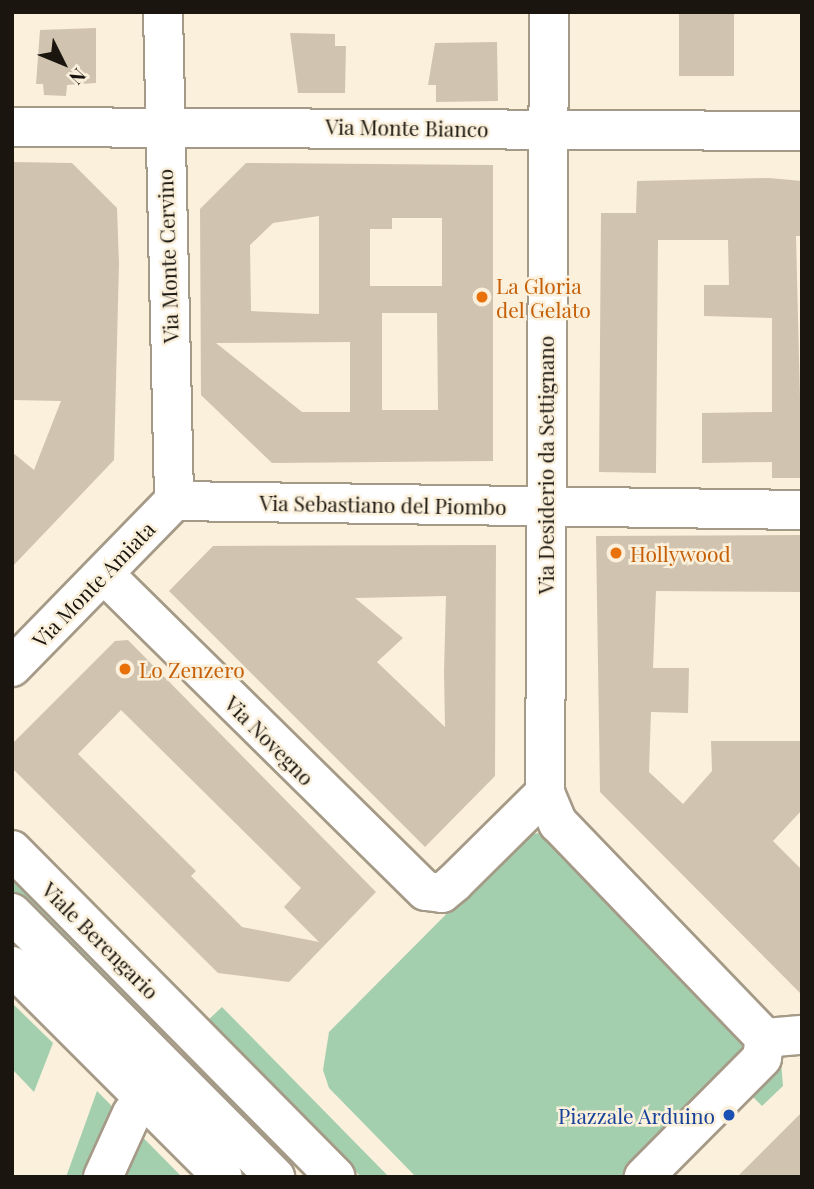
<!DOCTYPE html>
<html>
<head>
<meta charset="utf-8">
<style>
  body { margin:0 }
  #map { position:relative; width:814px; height:1189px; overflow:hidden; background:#fbf0db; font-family:"Playfair Display",serif }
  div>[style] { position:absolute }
  .green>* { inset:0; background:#a4cfaf; transform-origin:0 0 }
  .building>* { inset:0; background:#d0c4b0; transform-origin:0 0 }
  .roads { filter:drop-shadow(2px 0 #a59a87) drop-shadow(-2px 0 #a59a87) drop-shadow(0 2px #a59a87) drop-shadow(0 -2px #a59a87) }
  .minor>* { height:38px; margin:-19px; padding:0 19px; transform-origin:19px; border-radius:19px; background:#fff }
  .major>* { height:38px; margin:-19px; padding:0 19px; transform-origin:19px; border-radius:19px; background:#fff }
  .dots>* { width:19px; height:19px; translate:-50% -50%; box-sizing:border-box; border:4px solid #fbf0db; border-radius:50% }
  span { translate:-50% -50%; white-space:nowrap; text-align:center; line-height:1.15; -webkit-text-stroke:5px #fbf0db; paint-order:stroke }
  .street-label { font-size:21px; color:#1a160f }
  .food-label { font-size:21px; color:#c56008 }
  .left { translate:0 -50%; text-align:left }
  .transit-label { font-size:21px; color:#164399 }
  .right { translate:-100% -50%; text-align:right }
  .frame { position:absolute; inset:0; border:14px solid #1a160f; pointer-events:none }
  .north { position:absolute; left:28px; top:28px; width:70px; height:70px; -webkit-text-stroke:5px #fbf0db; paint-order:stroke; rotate:133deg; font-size:19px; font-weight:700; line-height:28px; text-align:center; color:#1a160f }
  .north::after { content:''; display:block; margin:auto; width:24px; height:32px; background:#1a160f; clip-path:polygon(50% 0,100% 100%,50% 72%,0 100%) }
</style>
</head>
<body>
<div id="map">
  <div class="green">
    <div style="clip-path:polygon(539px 833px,553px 835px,750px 1043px,624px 1177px,416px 1177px,329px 1088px,323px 1070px,329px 1032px,525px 835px)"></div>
    <div style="left:12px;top:871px;width:228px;height:19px;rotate:45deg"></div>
    <div style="clip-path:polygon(12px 1003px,53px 1043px,34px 1092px,12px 1069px)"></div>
    <div style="clip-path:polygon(222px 1007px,389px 1177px,361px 1177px,206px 1022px)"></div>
    <div style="clip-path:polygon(188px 1048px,296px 1159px,276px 1153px,179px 1058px)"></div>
    <div style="clip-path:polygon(781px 1062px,783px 1086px,762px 1106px,744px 1088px)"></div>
    <div style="clip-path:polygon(97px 1091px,182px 1177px,66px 1177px)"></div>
  </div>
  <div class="building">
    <div style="left:679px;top:12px;width:55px;height:64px"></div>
    <div style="clip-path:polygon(96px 28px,96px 83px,67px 85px,66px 96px,44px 95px,43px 84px,36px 84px,40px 30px)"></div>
    <div style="clip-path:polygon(290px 33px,335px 34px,335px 46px,346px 46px,345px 93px,298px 93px)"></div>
    <div style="clip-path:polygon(497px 42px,498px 101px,436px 102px,436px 85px,428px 85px,435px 43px)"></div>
    <div style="clip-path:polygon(12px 162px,72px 163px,117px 208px,119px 264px,114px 460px,12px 567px,12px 452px,34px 470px,61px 401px,12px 400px)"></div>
    <div style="clip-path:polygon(evenodd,246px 163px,493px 165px,493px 461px,272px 463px,201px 395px,200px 209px,246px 163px,319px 216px,319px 314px,251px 311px,250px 245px,273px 223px,319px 216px,246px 163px,392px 218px,442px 218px,442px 286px,370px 286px,370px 229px,392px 229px,392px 218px,246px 163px,382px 313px,437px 313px,438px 410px,382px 410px,382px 313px,246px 163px,350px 342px,350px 412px,302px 412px,216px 343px,350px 342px)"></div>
    <div style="clip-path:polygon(769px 178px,802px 181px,802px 236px,796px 236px,802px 478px,772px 478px,772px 462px,702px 463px,702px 413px,772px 412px,772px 318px,704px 316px,704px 285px,729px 285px,728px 240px,658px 240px,656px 473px,599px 472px,601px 213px,636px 213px,637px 181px)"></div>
    <div style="clip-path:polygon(802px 535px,802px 592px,656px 591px,653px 668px,689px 668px,688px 713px,651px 712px,649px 772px,683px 804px,712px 771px,711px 741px,802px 741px,802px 810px,773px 841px,802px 870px,802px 995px,600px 792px,596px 536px)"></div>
    <div style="clip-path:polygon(evenodd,496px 545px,495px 776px,425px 847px,169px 591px,213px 546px,496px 545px,446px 596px,444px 672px,445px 727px,377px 662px,403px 638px,355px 598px,446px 596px)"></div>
    <div style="clip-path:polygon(evenodd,128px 640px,376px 892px,289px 982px,218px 973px,12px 768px,12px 744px,115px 641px,128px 640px,121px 710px,301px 888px,284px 907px,319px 942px,242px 927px,191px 876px,196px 871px,78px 754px,121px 710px)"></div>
    <div style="clip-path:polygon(802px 1112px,802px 1177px,737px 1177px)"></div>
  </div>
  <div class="roads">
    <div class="minor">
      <div style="left:163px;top:12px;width:489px;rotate:88.7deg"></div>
      <div style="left:549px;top:12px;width:781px;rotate:90.29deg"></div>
      <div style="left:545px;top:793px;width:33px;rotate:67deg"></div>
      <div style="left:558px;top:823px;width:298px;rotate:46.1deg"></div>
      <div style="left:765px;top:1038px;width:20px;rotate:99deg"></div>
      <div style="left:762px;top:1058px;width:168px;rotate:134.8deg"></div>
      <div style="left:12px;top:127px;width:790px;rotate:0.29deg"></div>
      <div style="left:174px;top:501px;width:628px;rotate:0.82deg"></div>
      <div style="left:105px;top:575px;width:450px;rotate:44.6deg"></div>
      <div style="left:426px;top:891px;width:16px;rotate:7deg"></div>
      <div style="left:442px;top:893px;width:17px;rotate:-40deg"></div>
      <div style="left:455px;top:882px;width:127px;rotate:-44.7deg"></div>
      <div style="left:12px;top:667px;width:232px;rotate:-45.7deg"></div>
      <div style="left:12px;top:966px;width:298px;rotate:45deg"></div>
      <div style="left:765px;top:1038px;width:37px;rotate:-5deg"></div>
      <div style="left:103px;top:1177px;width:70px;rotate:-65.6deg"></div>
    </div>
    <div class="major">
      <div style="left:12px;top:850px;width:460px;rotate:45.3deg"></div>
      <div style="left:12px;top:913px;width:373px;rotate:45.1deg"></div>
    </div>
  </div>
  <div class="dots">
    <div style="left:482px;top:297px;background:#e8710a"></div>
    <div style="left:616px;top:553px;background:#e8710a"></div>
    <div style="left:125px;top:669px;background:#e8710a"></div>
    <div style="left:729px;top:1115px;background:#1a4fb4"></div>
  </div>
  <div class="street-label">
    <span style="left:407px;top:127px;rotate:1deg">Via Monte Bianco</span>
    <span style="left:167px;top:256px;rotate:-92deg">Via Monte Cervino</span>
    <span style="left:545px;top:465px;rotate:-90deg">Via Desiderio da Settignano</span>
    <span style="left:383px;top:504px;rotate:1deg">Via Sebastiano del Piombo</span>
    <span style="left:93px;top:584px;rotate:-46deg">Via Monte Amiata</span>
    <span style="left:270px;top:740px;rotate:45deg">Via Novegno</span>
    <span style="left:101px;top:940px;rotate:45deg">Viale Berengario</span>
  </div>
  <div class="food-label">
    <span class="left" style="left:496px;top:297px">La Gloria<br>del Gelato</span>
    <span class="left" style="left:630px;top:553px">Hollywood</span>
    <span class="left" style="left:139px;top:669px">Lo Zenzero</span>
  </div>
  <div class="transit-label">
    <span class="right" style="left:715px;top:1115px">Piazzale Arduino</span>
  </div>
  <div class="frame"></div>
  <div class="north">N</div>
</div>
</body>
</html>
